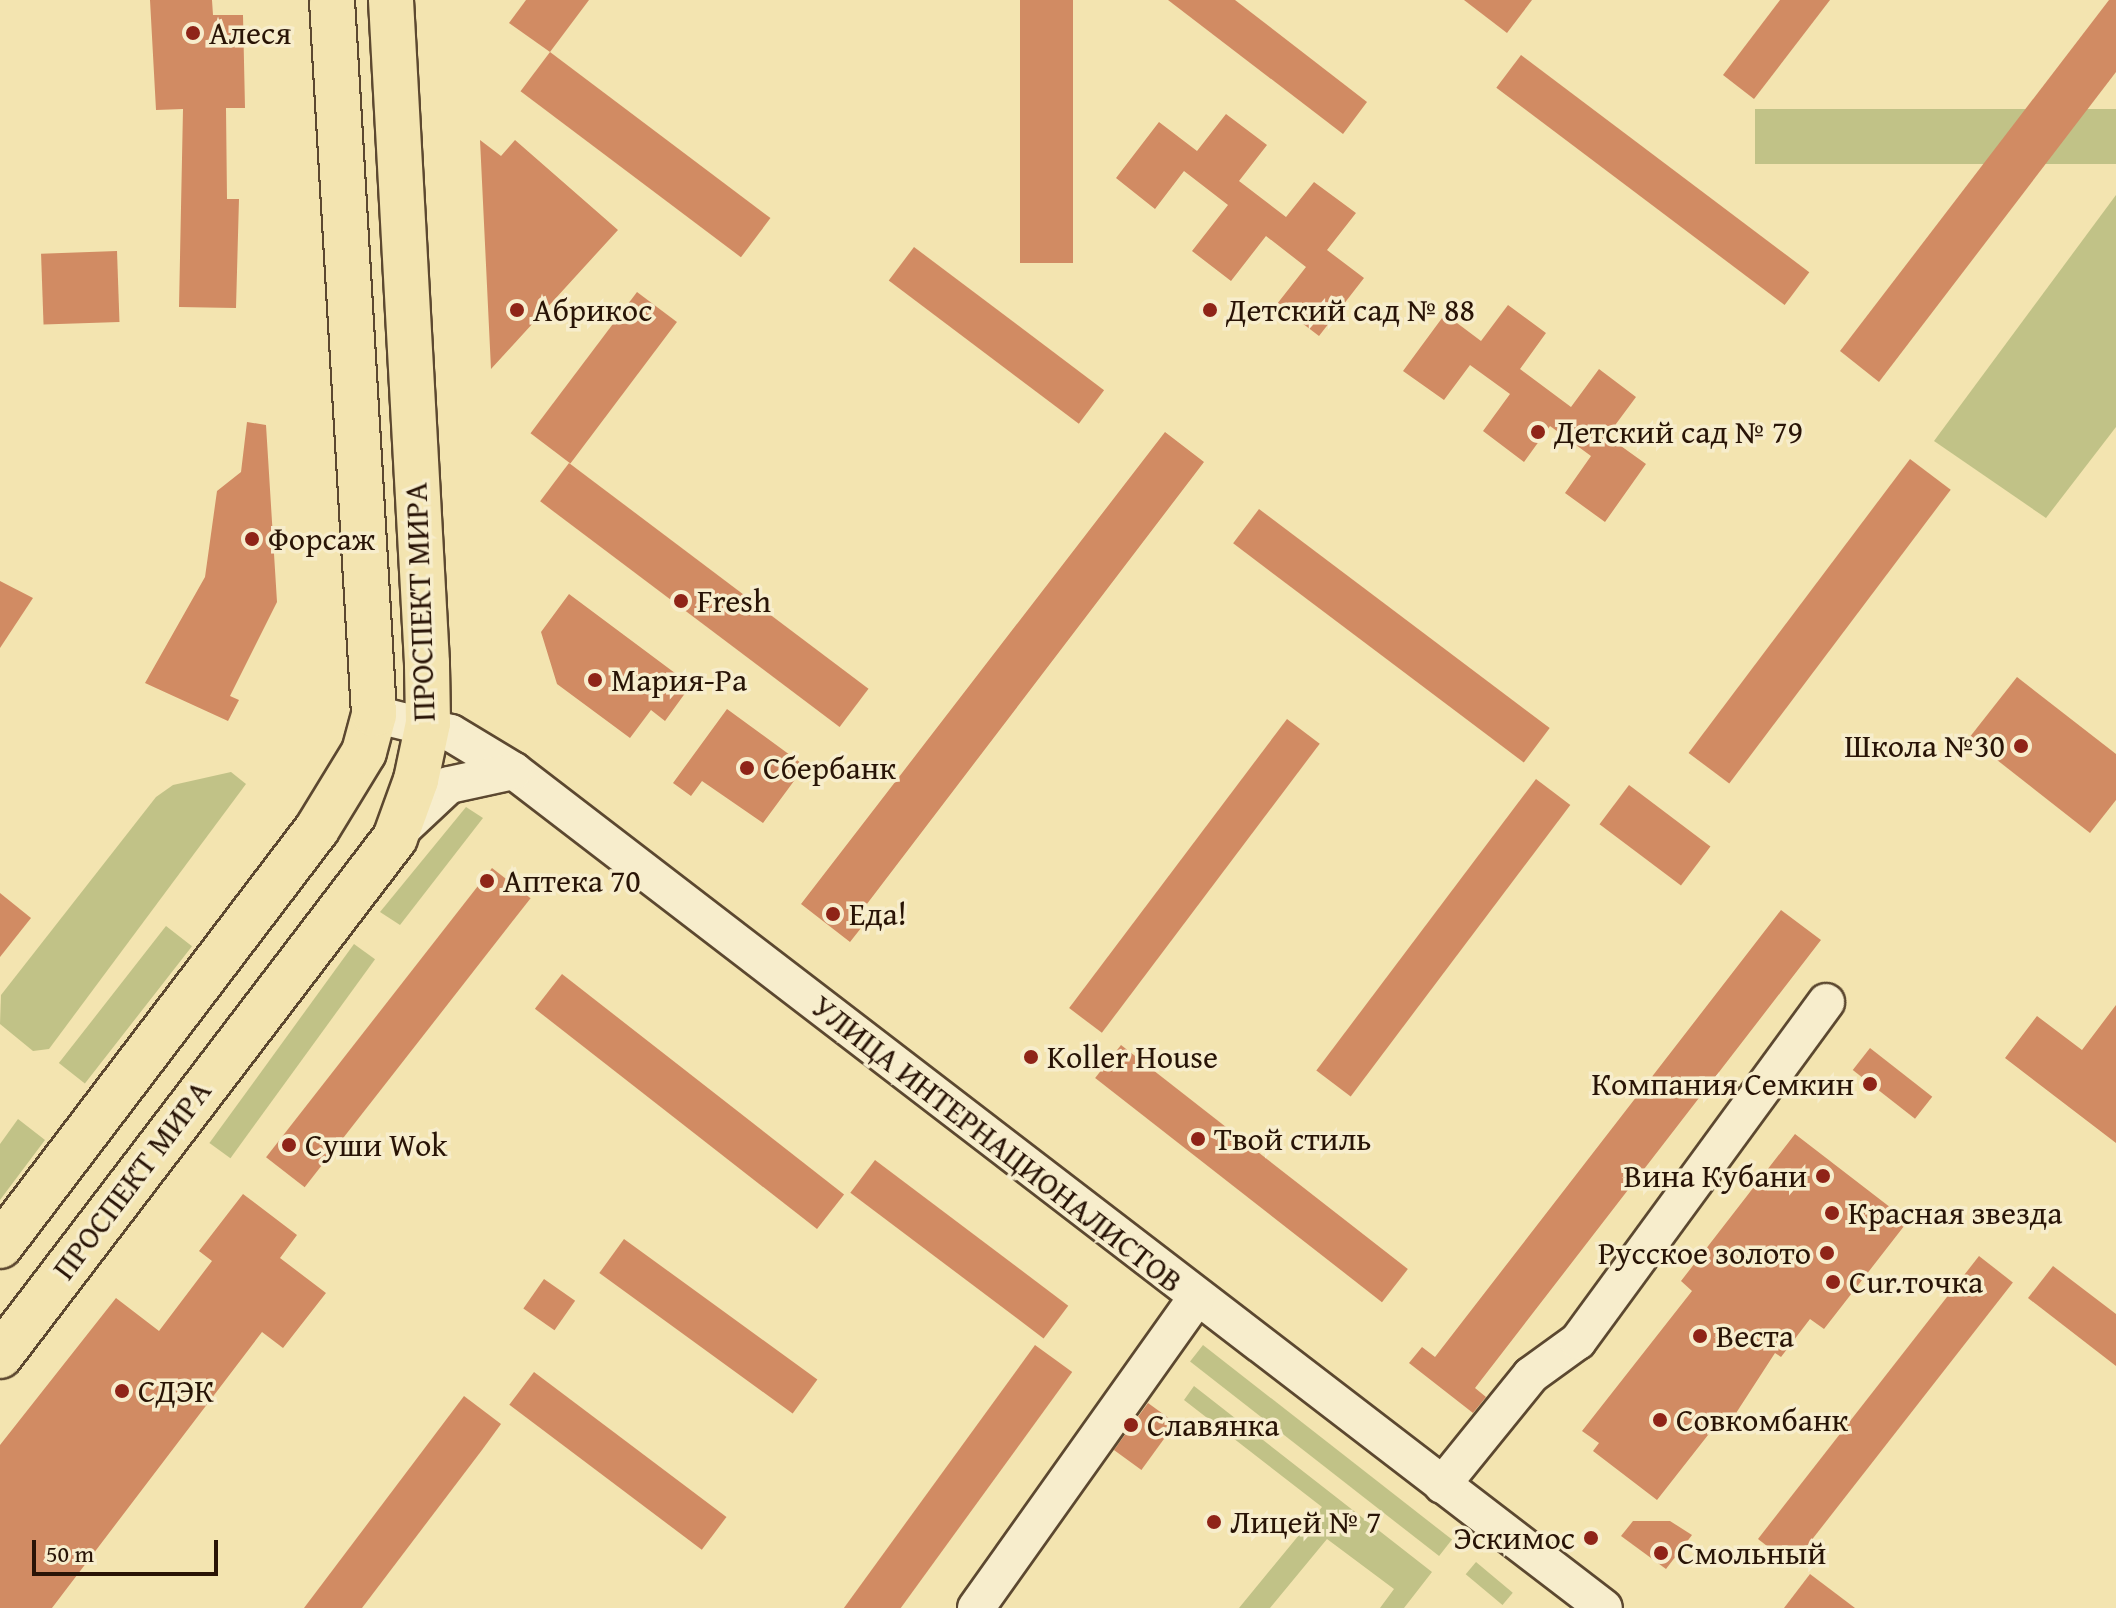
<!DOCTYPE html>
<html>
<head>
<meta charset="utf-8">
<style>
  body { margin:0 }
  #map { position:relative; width:2116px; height:1608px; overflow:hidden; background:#f3e4b0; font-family:"Gentium Book Plus",serif }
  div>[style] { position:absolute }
  .green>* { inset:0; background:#c1c287; transform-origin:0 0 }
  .building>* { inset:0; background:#d18b63; transform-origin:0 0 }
  .roads { filter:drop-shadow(2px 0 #5c4830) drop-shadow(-2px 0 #5c4830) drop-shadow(0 2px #5c4830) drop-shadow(0 -2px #5c4830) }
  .minor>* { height:36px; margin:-18px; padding:0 18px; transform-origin:18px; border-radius:18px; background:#f7edcc }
  .major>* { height:44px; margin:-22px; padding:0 22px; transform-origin:22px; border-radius:22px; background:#f3e4b0 }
  .dots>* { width:22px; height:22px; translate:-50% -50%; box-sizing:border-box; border:4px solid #f7edcc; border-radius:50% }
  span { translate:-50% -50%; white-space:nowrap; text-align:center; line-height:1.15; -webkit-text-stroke:7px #f7edcc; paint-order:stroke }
  .poi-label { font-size:32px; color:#291406 }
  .left { translate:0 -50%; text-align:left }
  .right { translate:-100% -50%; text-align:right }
  .street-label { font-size:32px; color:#291406 }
  .scale { position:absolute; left:32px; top:1540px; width:186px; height:36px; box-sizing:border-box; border:4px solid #291406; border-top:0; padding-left:10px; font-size:24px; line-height:28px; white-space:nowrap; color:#291406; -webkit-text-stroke:6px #f7edcc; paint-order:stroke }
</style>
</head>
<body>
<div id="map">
  <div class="green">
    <div style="left:2116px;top:109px;width:55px;height:361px;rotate:90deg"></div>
    <div style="clip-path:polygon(2116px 195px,2116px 427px,2046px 518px,1934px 441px)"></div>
    <div style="clip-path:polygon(231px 772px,246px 784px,49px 1049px,33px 1051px,0 1024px,1px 995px,156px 797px,173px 785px)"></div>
    <div style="clip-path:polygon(466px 807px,483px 818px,400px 925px,380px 912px)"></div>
    <div style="left:166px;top:926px;width:33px;height:174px;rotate:38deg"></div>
    <div style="left:354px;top:944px;width:26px;height:246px;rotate:36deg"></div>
    <div style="clip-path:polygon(18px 1119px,45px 1140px,0 1200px,0 1144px)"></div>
    <div style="left:1203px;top:1345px;width:316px;height:21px;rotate:38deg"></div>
    <div style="clip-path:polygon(1194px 1386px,1432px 1572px,1404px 1608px,1380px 1608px,1394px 1589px,1327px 1539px,1270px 1608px,1239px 1608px,1322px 1507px,1184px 1400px)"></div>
    <div style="left:1476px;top:1562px;width:48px;height:16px;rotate:40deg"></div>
  </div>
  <div class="building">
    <div style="clip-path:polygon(150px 0,212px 0,213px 15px,243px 15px,245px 108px,226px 108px,227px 199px,239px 199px,236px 308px,179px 307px,183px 109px,156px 110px)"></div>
    <div style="clip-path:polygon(526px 0,589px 0,550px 52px,509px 23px)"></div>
    <div style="left:1020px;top:0;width:53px;height:263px"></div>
    <div style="clip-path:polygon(1168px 0,1235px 0,1367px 102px,1343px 134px)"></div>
    <div style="clip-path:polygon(1464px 0,1532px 0,1507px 33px)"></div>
    <div style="clip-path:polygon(1780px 0,1830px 0,1754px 99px,1723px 75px)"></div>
    <div style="clip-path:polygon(2109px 0,2116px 0,2116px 72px,1879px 382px,1840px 351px)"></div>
    <div style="left:550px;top:52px;width:276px;height:49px;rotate:37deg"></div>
    <div style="left:1521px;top:55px;width:361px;height:41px;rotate:37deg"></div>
    <div style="clip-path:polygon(1226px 114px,1267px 145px,1239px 181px,1286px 217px,1314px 182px,1356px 213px,1327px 250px,1364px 278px,1319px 336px,1277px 304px,1306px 267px,1266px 236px,1231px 281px,1192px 251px,1228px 205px,1184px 171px,1155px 209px,1116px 178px,1159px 122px,1197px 151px)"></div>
    <div style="clip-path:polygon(480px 140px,501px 156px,515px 140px,618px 230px,491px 369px)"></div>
    <div style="left:914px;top:247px;width:238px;height:42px;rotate:37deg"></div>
    <div style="left:117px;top:251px;width:71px;height:76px;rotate:88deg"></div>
    <div style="left:637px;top:292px;width:50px;height:177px;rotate:37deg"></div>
    <div style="clip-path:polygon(1508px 305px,1546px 333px,1520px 369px,1571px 407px,1599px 369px,1636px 397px,1607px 436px,1646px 464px,1605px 522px,1565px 493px,1591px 456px,1550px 426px,1524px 462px,1483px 431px,1510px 394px,1470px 365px,1444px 400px,1403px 371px,1445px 314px,1481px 341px)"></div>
    <div style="clip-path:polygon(247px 422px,266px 425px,277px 602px,230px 696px,239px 700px,228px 721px,145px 683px,205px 577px,217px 491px,241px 472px)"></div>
    <div style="clip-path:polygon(1165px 432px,1204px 462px,857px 917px,865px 923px,850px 942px,801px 904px)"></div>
    <div style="left:1910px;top:459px;width:51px;height:368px;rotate:37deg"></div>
    <div style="left:569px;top:463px;width:375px;height:48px;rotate:37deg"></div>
    <div style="left:1259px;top:509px;width:364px;height:43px;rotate:37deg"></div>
    <div style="clip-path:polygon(0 581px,33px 598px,0 648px)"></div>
    <div style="clip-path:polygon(569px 594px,691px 685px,665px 721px,651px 710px,630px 738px,557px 684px,541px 632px)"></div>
    <div style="clip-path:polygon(2017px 677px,2116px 754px,2116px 800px,2090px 833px,1969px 738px)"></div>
    <div style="clip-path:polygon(727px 709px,805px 766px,763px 823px,702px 781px,691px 796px,673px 783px)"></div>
    <div style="left:1287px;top:719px;width:41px;height:362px;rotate:37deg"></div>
    <div style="left:1536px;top:779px;width:43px;height:365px;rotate:37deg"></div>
    <div style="left:1629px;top:785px;width:102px;height:49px;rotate:37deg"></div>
    <div style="left:492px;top:868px;width:49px;height:367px;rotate:38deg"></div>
    <div style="clip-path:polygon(0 893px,31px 918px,0 957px)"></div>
    <div style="clip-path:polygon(1781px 910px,1821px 940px,1475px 1388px,1486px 1397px,1473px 1413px,1409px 1363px,1422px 1347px,1435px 1357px)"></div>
    <div style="left:562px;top:974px;width:358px;height:44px;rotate:38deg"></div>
    <div style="clip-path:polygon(2116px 1005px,2116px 1143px,2005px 1058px,2037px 1016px,2082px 1050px)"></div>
    <div style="left:1121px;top:1045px;width:364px;height:42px;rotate:38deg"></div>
    <div style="left:1870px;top:1048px;width:79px;height:28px;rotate:38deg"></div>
    <div style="clip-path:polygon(1795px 1134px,1908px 1221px,1824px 1329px,1810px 1319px,1781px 1357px,1775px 1353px,1727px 1427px,1719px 1421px,1657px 1500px,1593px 1451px,1599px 1443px,1582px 1431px,1692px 1291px,1681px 1281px)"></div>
    <div style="left:875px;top:1160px;width:242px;height:41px;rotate:37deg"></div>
    <div style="clip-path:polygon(243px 1194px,297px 1235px,280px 1258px,326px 1293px,283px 1348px,262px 1332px,52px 1608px,0 1608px,0 1445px,116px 1298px,159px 1331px,212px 1261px,199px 1251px)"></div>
    <div style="left:624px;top:1239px;width:239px;height:42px;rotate:36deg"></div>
    <div style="left:1979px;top:1256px;width:43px;height:359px;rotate:38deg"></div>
    <div style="clip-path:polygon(2053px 1266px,2116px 1314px,2116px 1366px,2028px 1298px)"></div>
    <div style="left:544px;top:1279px;width:38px;height:36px;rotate:35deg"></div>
    <div style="left:1035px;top:1345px;width:46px;height:328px;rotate:36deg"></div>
    <div style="left:534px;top:1372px;width:241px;height:41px;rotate:37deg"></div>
    <div style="clip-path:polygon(464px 1396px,501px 1424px,482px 1450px,362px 1608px,304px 1608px)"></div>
    <div style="left:1148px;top:1403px;width:34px;height:58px;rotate:36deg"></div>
    <div style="clip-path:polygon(1633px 1521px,1670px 1521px,1692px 1535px,1666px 1569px,1621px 1536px)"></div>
    <div style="clip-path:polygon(1810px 1574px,1855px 1608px,1784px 1608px)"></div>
  </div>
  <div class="roads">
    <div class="minor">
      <div style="left:374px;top:714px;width:79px;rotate:13.9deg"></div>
      <div style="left:451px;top:733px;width:74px;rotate:31.1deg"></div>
      <div style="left:514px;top:771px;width:1374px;rotate:37.52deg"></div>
      <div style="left:400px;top:831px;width:67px;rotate:-43.2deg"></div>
      <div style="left:449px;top:785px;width:66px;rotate:-12.2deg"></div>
      <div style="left:1442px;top:1485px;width:141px;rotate:-51deg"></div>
      <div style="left:1531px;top:1375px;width:58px;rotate:-35.9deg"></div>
      <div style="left:1578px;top:1341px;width:420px;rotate:-53.8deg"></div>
      <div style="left:976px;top:1608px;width:380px;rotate:-54.6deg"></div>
    </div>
    <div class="major">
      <div style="left:0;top:1246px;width:524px;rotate:-52.76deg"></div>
      <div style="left:317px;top:829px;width:90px;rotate:-58.6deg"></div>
      <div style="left:364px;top:752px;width:39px;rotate:-75deg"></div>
      <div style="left:374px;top:714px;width:715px;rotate:-93.37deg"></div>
      <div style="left:0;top:1356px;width:651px;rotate:-52.67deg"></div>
      <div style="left:395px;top:838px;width:62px;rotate:-70.1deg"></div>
      <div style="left:416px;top:780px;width:58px;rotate:-78.1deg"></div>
      <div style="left:428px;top:723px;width:60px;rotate:-91deg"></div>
      <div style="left:427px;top:663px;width:664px;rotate:-93.11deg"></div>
    </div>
  </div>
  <div class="dots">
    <div style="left:193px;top:33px;background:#8f2418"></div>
    <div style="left:517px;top:310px;background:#8f2418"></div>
    <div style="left:1210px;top:310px;background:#8f2418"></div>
    <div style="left:1538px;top:432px;background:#8f2418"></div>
    <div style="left:252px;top:539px;background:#8f2418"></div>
    <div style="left:681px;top:601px;background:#8f2418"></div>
    <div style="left:595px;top:680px;background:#8f2418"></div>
    <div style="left:2021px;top:746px;background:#8f2418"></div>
    <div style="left:747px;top:768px;background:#8f2418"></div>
    <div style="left:487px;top:881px;background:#8f2418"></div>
    <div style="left:833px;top:914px;background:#8f2418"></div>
    <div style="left:1031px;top:1057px;background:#8f2418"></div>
    <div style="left:1870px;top:1084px;background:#8f2418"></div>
    <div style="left:1198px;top:1139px;background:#8f2418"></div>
    <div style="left:289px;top:1145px;background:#8f2418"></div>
    <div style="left:1823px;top:1176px;background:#8f2418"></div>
    <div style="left:1832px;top:1213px;background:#8f2418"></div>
    <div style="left:1827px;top:1253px;background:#8f2418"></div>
    <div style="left:1833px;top:1282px;background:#8f2418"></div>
    <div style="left:1700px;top:1336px;background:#8f2418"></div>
    <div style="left:122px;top:1391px;background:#8f2418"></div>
    <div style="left:1660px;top:1420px;background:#8f2418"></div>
    <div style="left:1131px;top:1425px;background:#8f2418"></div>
    <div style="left:1214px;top:1522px;background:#8f2418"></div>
    <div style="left:1591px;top:1538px;background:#8f2418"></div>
    <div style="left:1661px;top:1553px;background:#8f2418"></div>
  </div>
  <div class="poi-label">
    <span class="left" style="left:209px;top:33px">Алеся</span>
    <span class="left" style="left:533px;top:310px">Абрикос</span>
    <span class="left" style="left:1226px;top:310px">Детский сад № 88</span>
    <span class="left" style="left:1554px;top:432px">Детский сад № 79</span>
    <span class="left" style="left:268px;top:539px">Форсаж</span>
    <span class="left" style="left:697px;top:601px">Fresh</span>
    <span class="left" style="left:611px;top:680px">Мария-Ра</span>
    <span class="right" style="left:2005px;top:746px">Школа №30</span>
    <span class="left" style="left:763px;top:768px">Сбербанк</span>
    <span class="left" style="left:503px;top:881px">Аптека 70</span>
    <span class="left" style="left:849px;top:914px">Еда!</span>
    <span class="left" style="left:1047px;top:1057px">Koller House</span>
    <span class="right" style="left:1854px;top:1084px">Компания Семкин</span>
    <span class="left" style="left:1214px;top:1139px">Твой стиль</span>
    <span class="left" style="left:305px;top:1145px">Суши Wok</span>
    <span class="right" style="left:1807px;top:1176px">Вина Кубани</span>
    <span class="left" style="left:1848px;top:1213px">Красная звезда</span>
    <span class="right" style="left:1811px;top:1253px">Русское золото</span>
    <span class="left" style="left:1849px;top:1282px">Cur.точка</span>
    <span class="left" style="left:1716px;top:1336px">Веста</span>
    <span class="left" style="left:138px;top:1391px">СДЭК</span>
    <span class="left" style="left:1676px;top:1420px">Совкомбанк</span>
    <span class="left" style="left:1147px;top:1425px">Славянка</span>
    <span class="left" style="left:1230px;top:1522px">Лицей № 7</span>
    <span class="right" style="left:1575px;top:1538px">Эскимос</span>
    <span class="left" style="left:1677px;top:1553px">Смольный</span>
  </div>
  <div class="street-label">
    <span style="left:420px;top:602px;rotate:-92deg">ПРОСПЕКТ МИРА</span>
    <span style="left:997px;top:1144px;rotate:38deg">УЛИЦА ИНТЕРНАЦИОНАЛИСТОВ</span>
    <span style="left:132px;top:1180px;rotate:-53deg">ПРОСПЕКТ МИРА</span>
  </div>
  <div class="scale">50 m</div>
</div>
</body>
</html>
